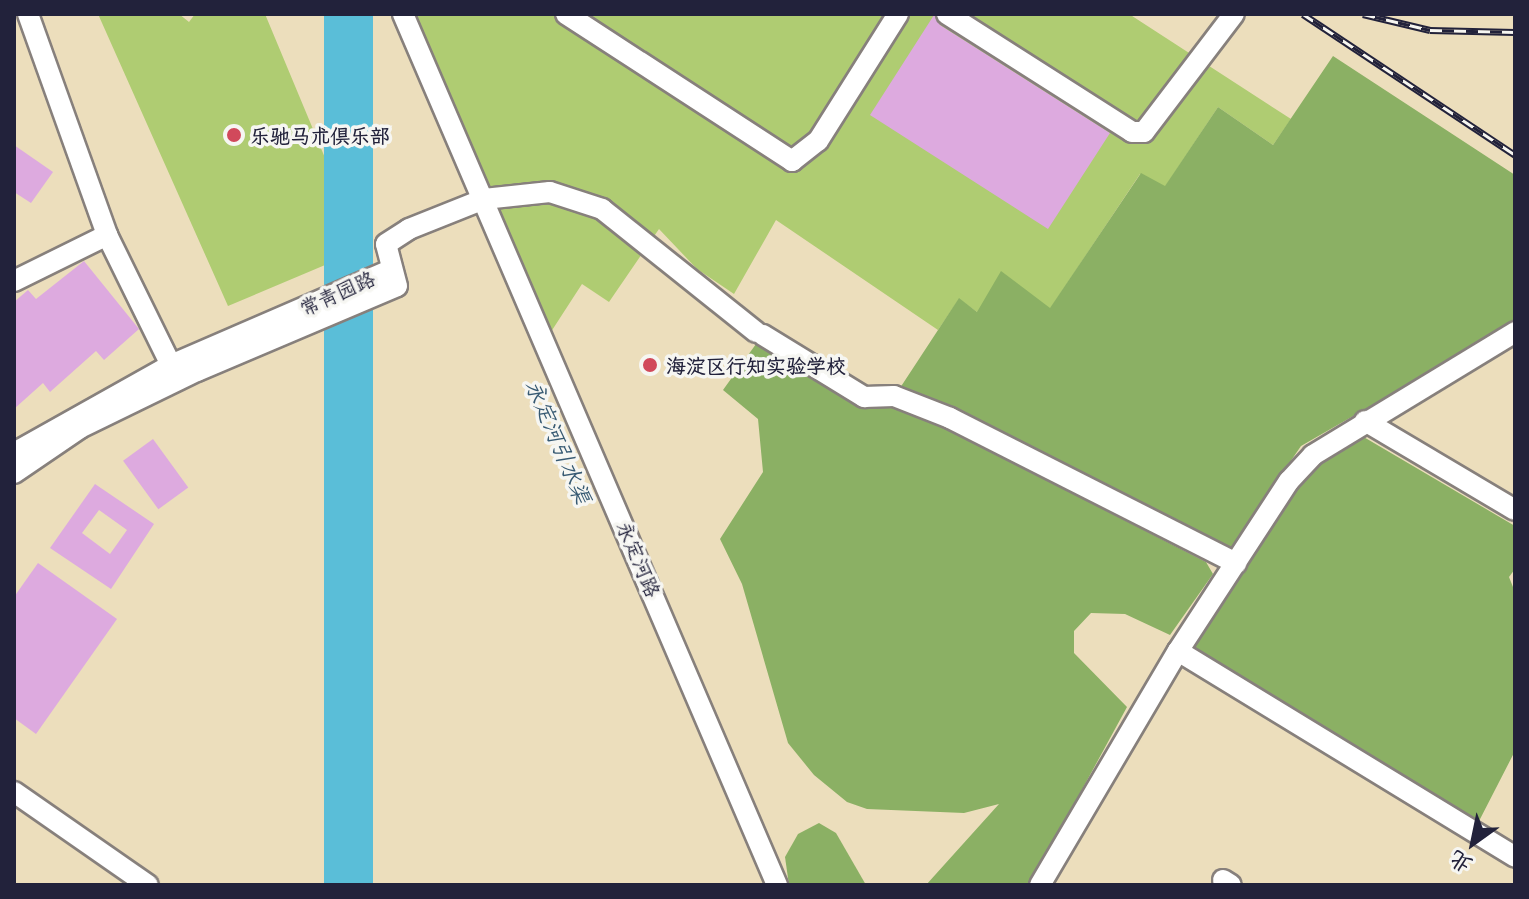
<!DOCTYPE html>
<html>
<head>
<meta charset="utf-8">
<style>
  body { margin:0 }
  #map { position:relative; width:1529px; height:899px; overflow:hidden; background:#ecdebc; font-family:"Playpen Sans","LXGW WenKai TC",sans-serif }
  div>[style] { position:absolute }
  .green>* { inset:0; background:#afcc72 }
  .forest>* { inset:0; background:#8bb064 }
  .water>* { inset:0; background:#5abed8; transform-origin:0 0 }
  .building>* { inset:0; background:#ddaadf; transform-origin:0 0 }
  .roads { filter:drop-shadow(2px 0 #87807c) drop-shadow(-2px 0 #87807c) drop-shadow(0 2px #87807c) drop-shadow(0 -2px #87807c) }
  .minor>* { height:20px; margin:-10px; padding:0 10px; transform-origin:10px; border-radius:10px; background:#fff }
  .rail>* { height:7px; margin-top:-3.5px; transform-origin:0; background:repeating-linear-gradient(90deg,#f6f6f2 0 12px,#22223b 0 24px); box-sizing:border-box; border-block:2px solid #22223b }
  .dots>* { width:22px; height:22px; translate:-50% -50%; box-sizing:border-box; border:4px solid #f6f6f2; border-radius:50% }
  span { translate:-50% -50%; white-space:nowrap; text-align:center; line-height:1.15; -webkit-text-stroke:7px #f6f6f2; paint-order:stroke }
  .poi-label { font-size:20px; color:#22223b; font-weight:700 }
  .left { translate:0 -50%; text-align:left }
  .street-label { font-size:20px; color:#22223b }
  .water-label { font-size:22px; color:#365972; font-style:italic }
  .frame { position:absolute; inset:0; border:16px solid #22223b; pointer-events:none }
  .north { position:absolute; left:1433px; top:803px; width:80px; height:80px; -webkit-text-stroke:6px #f6f6f2; paint-order:stroke; rotate:213deg; font-size:22px; font-weight:700; line-height:32px; text-align:center; color:#22223b }
  .north::after { content:''; display:block; margin:auto; width:28px; height:36px; background:#22223b; clip-path:polygon(50% 0,100% 100%,50% 72%,0 100%) }
</style>
</head>
<body>
<div id="map">
  <div class="green">
    <div style="clip-path:polygon(98px 14px,179px 14px,189px 22px,195px 14px,265px 14px,363px 249px,228px 306px)"></div>
    <div style="clip-path:polygon(413px 14px,1129px 14px,1291px 119px,1273px 145px,1218px 107px,1165px 187px,1140px 174px,1050px 309px,977px 312px,959px 299px,938px 330px,776px 220px,734px 294px,697px 269px,659px 229px,609px 302px,582px 284px,547px 338px)"></div>
  </div>
  <div class="forest">
    <div style="clip-path:polygon(1333px 56px,1515px 175px,1515px 323px,1301px 446px,1229px 551px,900px 388px,959px 298px,977px 312px,1001px 271px,1050px 308px,1141px 173px,1165px 186px,1218px 107px,1273px 145px)"></div>
    <div style="clip-path:polygon(756px 344px,840px 396px,876px 407px,900px 405px,1206px 562px,1213px 574px,1170px 635px,1125px 614px,1091px 613px,1074px 631px,1074px 653px,1127px 707px,1030px 885px,926px 885px,999px 804px,964px 813px,867px 809px,847px 802px,814px 775px,788px 743px,742px 584px,720px 539px,763px 472px,758px 419px,723px 390px)"></div>
    <div style="clip-path:polygon(1362px 436px,1515px 526px,1515px 569px,1509px 577px,1515px 592px,1515px 751px,1477px 825px,1191px 651px,1306px 471px)"></div>
    <div style="clip-path:polygon(819px 823px,836px 833px,866px 885px,789px 885px,785px 857px,798px 834px)"></div>
  </div>
  <div class="water">
    <div style="left:324px;top:14px;width:49px;height:946px"></div>
  </div>
  <div class="building">
    <div style="clip-path:polygon(934px 15px,940px 25px,1110px 133px,1048px 229px,870px 115px)"></div>
    <div style="clip-path:polygon(14px 145px,53px 172px,31px 203px,14px 192px)"></div>
    <div style="clip-path:polygon(84px 261px,139px 329px,104px 360px,96px 351px,50px 392px,43px 383px,14px 409px,14px 302px,28px 290px,36px 299px)"></div>
    <div style="left:153px;top:439px;width:60px;height:37px;rotate:54deg"></div>
    <div style="clip-path:polygon(evenodd,95px 484px,154px 524px,111px 589px,50px 548px,95px 484px,99px 510px,127px 530px,110px 554px,82px 533px,99px 510px)"></div>
    <div style="clip-path:polygon(38px 563px,117px 619px,36px 734px,14px 718px,14px 597px)"></div>
  </div>
  <div class="roads">
    <div class="minor">
      <div style="left:28px;top:14px;width:235px;rotate:70.3deg"></div>
      <div style="left:107px;top:235px;width:145px;rotate:63.8deg"></div>
      <div style="left:403px;top:14px;width:948px;rotate:66.76deg"></div>
      <div style="left:566px;top:14px;width:270px;rotate:33deg"></div>
      <div style="left:792px;top:161px;width:33px;rotate:-38deg"></div>
      <div style="left:818px;top:141px;width:150px;rotate:-57.8deg"></div>
      <div style="left:947px;top:14px;width:219px;rotate:32.5deg"></div>
      <div style="left:1132px;top:132px;width:12px"></div>
      <div style="left:1144px;top:132px;width:148px;rotate:-52.7deg"></div>
      <div style="left:14px;top:281px;width:104px;rotate:-26.3deg"></div>
      <div style="left:763px;top:335px;width:119px;rotate:31.5deg"></div>
      <div style="left:864px;top:397px;width:30px;rotate:-2deg"></div>
      <div style="left:894px;top:396px;width:60px;rotate:21.4deg"></div>
      <div style="left:950px;top:418px;width:321px;rotate:26.9deg"></div>
      <div style="left:1365px;top:421px;width:174px;rotate:30.7deg"></div>
      <div style="left:14px;top:453px;width:180px;rotate:-29.3deg"></div>
      <div style="left:171px;top:365px;width:240px;rotate:-23.4deg"></div>
      <div style="left:14px;top:473px;width:80px;rotate:-34.3deg"></div>
      <div style="left:80px;top:428px;width:130px;rotate:-26deg"></div>
      <div style="left:197px;top:371px;width:217px;rotate:-23deg"></div>
      <div style="left:397px;top:286px;width:43px;rotate:-104.7deg"></div>
      <div style="left:386px;top:244px;width:27px;rotate:-33deg"></div>
      <div style="left:409px;top:229px;width:81px;rotate:-21.8deg"></div>
      <div style="left:484px;top:199px;width:66px;rotate:-6.1deg"></div>
      <div style="left:550px;top:192px;width:55px;rotate:18.1deg"></div>
      <div style="left:602px;top:209px;width:197px;rotate:38.6deg"></div>
      <div style="left:1178px;top:651px;width:395px;rotate:31.4deg"></div>
      <div style="left:14px;top:792px;width:163px;rotate:34.8deg"></div>
      <div style="left:1223px;top:880px;width:9px;rotate:32deg"></div>
      <div style="left:1040px;top:885px;width:272px;rotate:-59.5deg"></div>
      <div style="left:1178px;top:651px;width:203px;rotate:-56.9deg"></div>
      <div style="left:1289px;top:481px;width:35px;rotate:-47deg"></div>
      <div style="left:1313px;top:455px;width:237px;rotate:-31.3deg"></div>
    </div>
  </div>
  <div class="rail">
    <div style="left:1303px;top:14px;width:255px;rotate:33.6deg"></div>
    <div style="left:1363px;top:14px;width:69px;rotate:13.4deg"></div>
    <div style="left:1430px;top:30px;width:85px;rotate:1.3deg"></div>
  </div>
  <div class="dots">
    <div style="left:234px;top:135px;background:#d1495b"></div>
    <div style="left:650px;top:365px;background:#d1495b"></div>
  </div>
  <div class="poi-label">
    <span class="left" style="left:250px;top:135px">乐驰马术俱乐部</span>
    <span class="left" style="left:666px;top:365px">海淀区行知实验学校</span>
  </div>
  <div class="street-label">
    <span style="left:337px;top:293px;rotate:-24deg">常青园路</span>
    <span style="left:639px;top:559px;rotate:67deg">永定河路</span>
  </div>
  <div class="water-label">
    <span style="left:560px;top:441px;rotate:67deg">永定河引水渠</span>
  </div>
  <div class="frame"></div>
  <div class="north">北</div>
</div>
</body>
</html>
